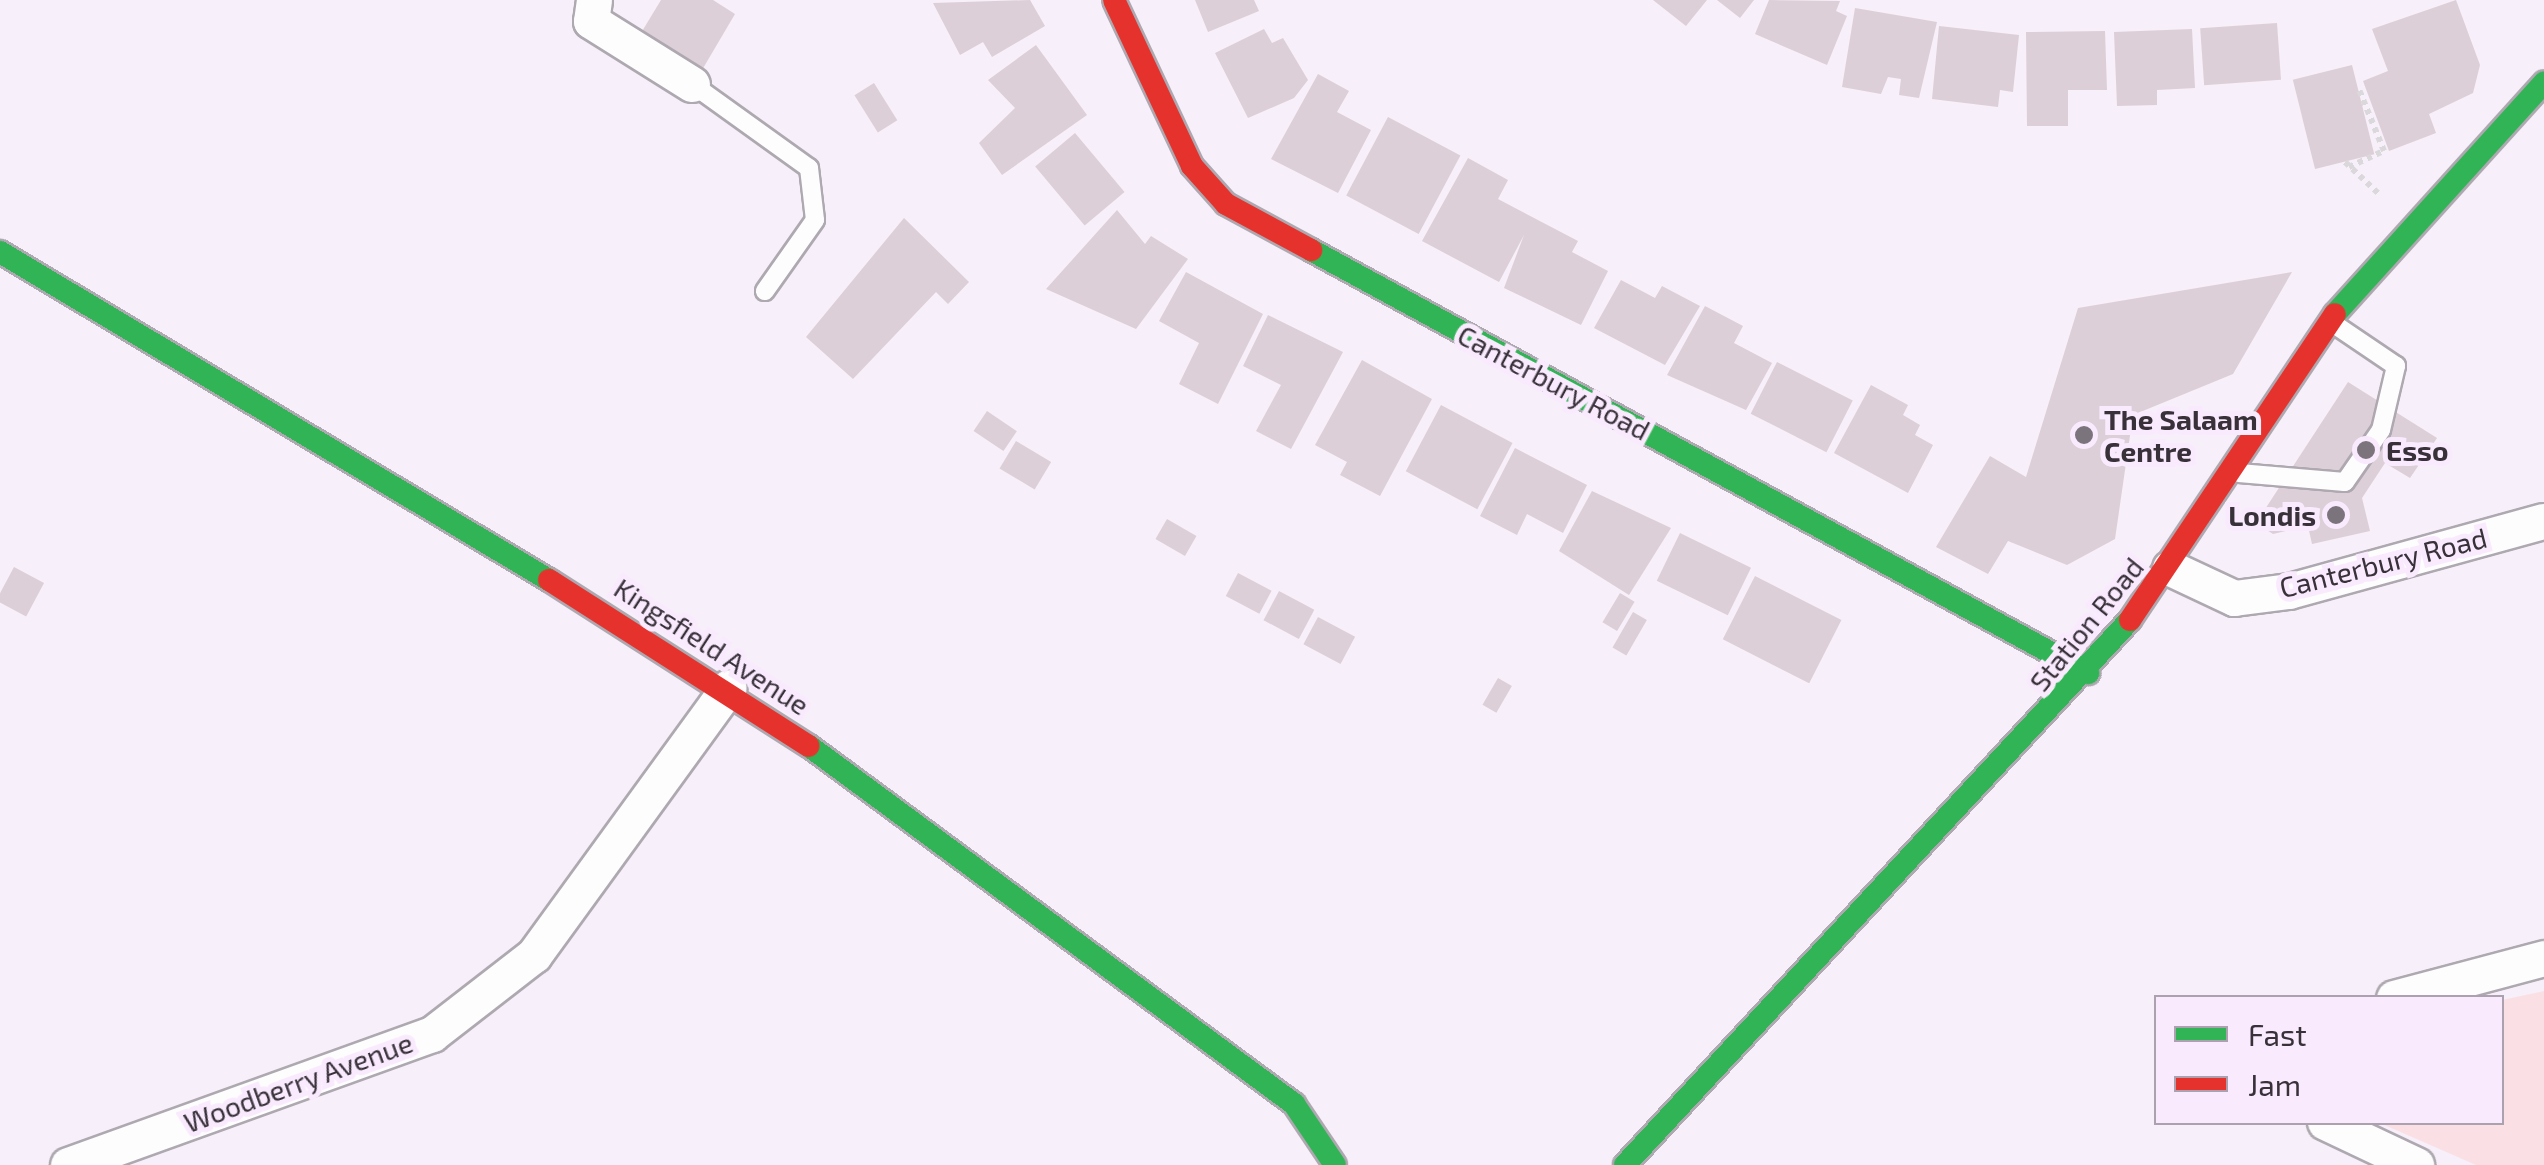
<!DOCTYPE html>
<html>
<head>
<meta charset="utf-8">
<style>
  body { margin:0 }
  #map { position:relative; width:2544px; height:1165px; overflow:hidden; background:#f7eff9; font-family:"Exo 2",sans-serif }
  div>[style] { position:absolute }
  .green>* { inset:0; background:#fae0e4 }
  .building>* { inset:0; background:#ddcfd7; transform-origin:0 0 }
  .path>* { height:6px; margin-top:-3px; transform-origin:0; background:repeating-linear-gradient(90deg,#dad8da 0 5px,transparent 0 10px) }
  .roads { filter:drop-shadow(2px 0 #aea8b0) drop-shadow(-2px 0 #aea8b0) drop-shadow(0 2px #aea8b0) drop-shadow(0 -2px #aea8b0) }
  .lane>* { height:18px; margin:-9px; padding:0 9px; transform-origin:9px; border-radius:9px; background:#fefdfe }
  .street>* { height:35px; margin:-17.5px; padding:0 17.5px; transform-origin:17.5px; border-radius:17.5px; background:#fefdfe }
  .fast>* { height:22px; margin:-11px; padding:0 11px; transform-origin:11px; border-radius:11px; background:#30b455 }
  .jam>* { height:22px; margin:-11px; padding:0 11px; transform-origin:11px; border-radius:11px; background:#e5322d }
  .dots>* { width:28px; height:28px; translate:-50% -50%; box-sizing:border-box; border:5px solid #f9ebfd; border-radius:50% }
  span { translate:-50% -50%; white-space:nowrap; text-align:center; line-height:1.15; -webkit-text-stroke:10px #f9ebfd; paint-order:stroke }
  .street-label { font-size:28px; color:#38313a }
  .poi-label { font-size:28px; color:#38313a; font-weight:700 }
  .left { translate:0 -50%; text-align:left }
  .right { translate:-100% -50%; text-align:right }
  .legend { position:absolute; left:2154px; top:995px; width:350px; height:130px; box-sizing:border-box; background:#f9ebfd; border:2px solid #aca1af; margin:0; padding:12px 18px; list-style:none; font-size:30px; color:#38313a }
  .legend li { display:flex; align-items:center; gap:20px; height:50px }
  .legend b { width:50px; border:2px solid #aca1af }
</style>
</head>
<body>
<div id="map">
  <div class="green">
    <div style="clip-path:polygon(2544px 991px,2544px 1165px,2476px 1165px,2380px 1123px,2502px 1122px,2502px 1000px)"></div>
  </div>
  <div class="building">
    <div style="clip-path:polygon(661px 0,713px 0,735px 14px,702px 70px,641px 33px)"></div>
    <div style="clip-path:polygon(1030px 0,1045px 26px,992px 57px,983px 42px,960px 55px,933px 3px)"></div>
    <div style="clip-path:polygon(1195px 0,1254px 0,1259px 11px,1208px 32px)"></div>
    <div style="clip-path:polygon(1653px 0,1707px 0,1686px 26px)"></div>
    <div style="clip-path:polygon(1717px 0,1754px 0,1740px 18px)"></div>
    <div style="clip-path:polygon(1769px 0,1840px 1px,1836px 11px,1847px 16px,1827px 65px,1755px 34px)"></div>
    <div style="clip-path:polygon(2456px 0,2480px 65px,2473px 93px,2429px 114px,2436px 133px,2389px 151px,2363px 81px,2388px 71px,2372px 29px)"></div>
    <div style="clip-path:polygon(1855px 8px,1937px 22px,1919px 98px,1899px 95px,1901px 79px,1888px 77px,1881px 94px,1842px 87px)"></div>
    <div style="left:2277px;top:23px;width:57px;height:77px;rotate:86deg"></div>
    <div style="clip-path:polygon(1939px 26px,2019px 35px,2013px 92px,2000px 90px,1998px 107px,1932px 99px)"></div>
    <div style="clip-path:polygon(1264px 29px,1272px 43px,1283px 38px,1308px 80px,1294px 98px,1248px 118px,1215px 53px)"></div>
    <div style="clip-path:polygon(2192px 29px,2195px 88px,2157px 90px,2157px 105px,2117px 106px,2114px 32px)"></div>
    <div style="clip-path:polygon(2105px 31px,2107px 90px,2068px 90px,2068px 126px,2027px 126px,2026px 32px)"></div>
    <div style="clip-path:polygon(1036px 45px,1087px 115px,1002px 175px,979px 143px,1015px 108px,988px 80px)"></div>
    <div style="left:2352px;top:65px;width:92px;height:61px;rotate:76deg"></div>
    <div style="clip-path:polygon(1318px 74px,1349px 91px,1337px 112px,1371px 130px,1338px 193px,1271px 159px)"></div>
    <div style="left:874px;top:83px;width:44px;height:23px;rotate:58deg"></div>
    <div style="left:1388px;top:117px;width:82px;height:89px;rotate:28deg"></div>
    <div style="left:1075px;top:133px;width:77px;height:52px;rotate:50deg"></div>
    <div style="clip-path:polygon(1468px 158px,1508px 180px,1498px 199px,1578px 241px,1572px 252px,1608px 271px,1581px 325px,1504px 288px,1524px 235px,1499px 282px,1422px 241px)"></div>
    <div style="clip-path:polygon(1117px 210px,1145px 244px,1151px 236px,1188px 259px,1136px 329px,1046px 289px)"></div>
    <div style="clip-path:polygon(904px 218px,969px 282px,948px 304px,936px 292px,853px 379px,806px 337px)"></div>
    <div style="clip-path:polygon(1186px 272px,1263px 314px,1218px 404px,1179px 384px,1199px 343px,1159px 321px)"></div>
    <div style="clip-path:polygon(2292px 272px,2233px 374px,2133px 415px,2115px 539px,2067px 565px,2008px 541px,1988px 574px,1936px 547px,1990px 456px,2026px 477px,2078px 308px)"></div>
    <div style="clip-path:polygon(1621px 280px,1655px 298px,1662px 286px,1700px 306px,1665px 365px,1594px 328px)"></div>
    <div style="clip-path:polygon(1705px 306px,1743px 326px,1734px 343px,1772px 363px,1746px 410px,1667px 375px)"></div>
    <div style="clip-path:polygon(1268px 315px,1343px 352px,1291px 449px,1256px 431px,1281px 385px,1243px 366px)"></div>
    <div style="clip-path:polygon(1362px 360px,1432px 399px,1380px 496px,1340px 475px,1347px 462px,1315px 445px)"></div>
    <div style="left:1777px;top:362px;width:85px;height:58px;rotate:27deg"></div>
    <div style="clip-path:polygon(2348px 382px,2437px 438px,2410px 478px,2385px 463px,2362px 498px,2370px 531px,2312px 544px,2308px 526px,2273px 534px,2256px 523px)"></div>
    <div style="clip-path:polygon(1871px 385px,1908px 405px,1903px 415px,1920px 425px,1915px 435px,1933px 445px,1908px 493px,1834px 453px)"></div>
    <div style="left:1441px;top:405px;width:81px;height:75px;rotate:28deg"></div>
    <div style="left:987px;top:411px;width:36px;height:24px;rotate:34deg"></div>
    <div style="left:1016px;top:441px;width:41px;height:32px;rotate:31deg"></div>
    <div style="clip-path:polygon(1515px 448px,1587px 485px,1563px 533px,1527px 514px,1517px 535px,1480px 516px)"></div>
    <div style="clip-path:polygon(1592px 491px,1671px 528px,1629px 595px,1559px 551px)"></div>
    <div style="left:1167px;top:519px;width:34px;height:23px;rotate:30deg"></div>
    <div style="left:1680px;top:533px;width:79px;height:53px;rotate:26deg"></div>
    <div style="left:14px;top:567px;width:34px;height:38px;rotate:28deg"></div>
    <div style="left:1238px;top:573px;width:38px;height:26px;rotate:28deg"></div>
    <div style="left:1755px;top:576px;width:97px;height:71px;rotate:27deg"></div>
    <div style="left:1279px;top:591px;width:40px;height:33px;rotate:28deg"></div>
    <div style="left:1620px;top:593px;width:17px;height:34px;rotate:31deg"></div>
    <div style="left:1633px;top:612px;width:16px;height:41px;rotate:30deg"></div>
    <div style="left:1318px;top:617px;width:42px;height:31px;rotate:28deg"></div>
    <div style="left:1498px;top:678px;width:16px;height:31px;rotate:30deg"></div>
  </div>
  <div class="path">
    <div style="left:2345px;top:162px;width:48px;rotate:43.3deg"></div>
    <div style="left:2349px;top:167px;width:38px;rotate:-25deg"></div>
    <div style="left:2384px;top:151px;width:69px;rotate:-112.1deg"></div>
  </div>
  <div class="roads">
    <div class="lane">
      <div style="left:692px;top:84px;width:144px;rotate:35.7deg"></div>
      <div style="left:809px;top:168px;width:52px;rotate:83.4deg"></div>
      <div style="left:815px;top:220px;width:87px;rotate:125.2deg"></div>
      <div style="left:2239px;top:473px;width:106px;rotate:4.9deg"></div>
      <div style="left:2345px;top:482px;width:63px;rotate:-55.3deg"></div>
      <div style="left:2381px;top:430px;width:66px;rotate:-76.8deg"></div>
      <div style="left:2396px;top:366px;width:75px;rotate:-145.9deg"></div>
    </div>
    <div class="street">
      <div style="left:594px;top:0;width:21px;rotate:98deg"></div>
      <div style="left:591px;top:21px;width:119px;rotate:32deg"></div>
      <div style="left:2170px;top:568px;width:71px;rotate:25.1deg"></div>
      <div style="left:2234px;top:598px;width:55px;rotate:-7.3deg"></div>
      <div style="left:2289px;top:591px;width:264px;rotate:-15.4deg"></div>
      <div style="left:2394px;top:998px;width:155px;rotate:-14.9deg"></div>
      <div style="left:2325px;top:1122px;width:101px;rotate:25.3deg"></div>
      <div style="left:68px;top:1165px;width:387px;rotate:-19.8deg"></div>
      <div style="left:432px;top:1034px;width:129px;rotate:-37.8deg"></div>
      <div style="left:534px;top:955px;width:331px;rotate:-54deg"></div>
    </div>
    <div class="fast">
      <div style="left:1311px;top:250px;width:885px;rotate:28.56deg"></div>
      <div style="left:0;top:252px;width:640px;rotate:30.86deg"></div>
      <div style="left:2335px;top:314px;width:312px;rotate:-47.9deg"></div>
      <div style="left:809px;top:746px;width:603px;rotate:36.43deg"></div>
      <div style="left:1294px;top:1104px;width:73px;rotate:56.1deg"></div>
      <div style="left:1625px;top:1165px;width:743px;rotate:-47.18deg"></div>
    </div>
    <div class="jam">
      <div style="left:1114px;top:0;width:183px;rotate:64.8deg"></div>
      <div style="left:1192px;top:166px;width:51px;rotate:48.2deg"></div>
      <div style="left:1226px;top:204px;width:97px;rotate:28.4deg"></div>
      <div style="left:549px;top:580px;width:308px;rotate:32.6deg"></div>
      <div style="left:2130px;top:620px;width:368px;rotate:-56.2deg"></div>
    </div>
  </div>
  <div class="dots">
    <div style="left:2084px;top:435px;background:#7b747d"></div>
    <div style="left:2366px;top:450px;background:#7b747d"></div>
    <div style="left:2336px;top:515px;background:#7b747d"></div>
  </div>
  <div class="street-label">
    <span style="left:1554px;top:382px;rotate:28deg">Canterbury Road</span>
    <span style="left:2383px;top:562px;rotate:-14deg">Canterbury Road</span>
    <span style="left:2086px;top:624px;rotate:-51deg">Station Road</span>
    <span style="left:712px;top:646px;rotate:33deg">Kingsfield Avenue</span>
    <span style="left:298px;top:1082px;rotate:-20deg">Woodberry Avenue</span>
  </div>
  <div class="poi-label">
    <span class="left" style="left:2104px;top:435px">The Salaam<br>Centre</span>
    <span class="left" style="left:2386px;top:450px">Esso</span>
    <span class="right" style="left:2316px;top:515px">Londis</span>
  </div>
  <ul class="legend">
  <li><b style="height:12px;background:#30b455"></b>Fast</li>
  <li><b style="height:12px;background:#e5322d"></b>Jam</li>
  </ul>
</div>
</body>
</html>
